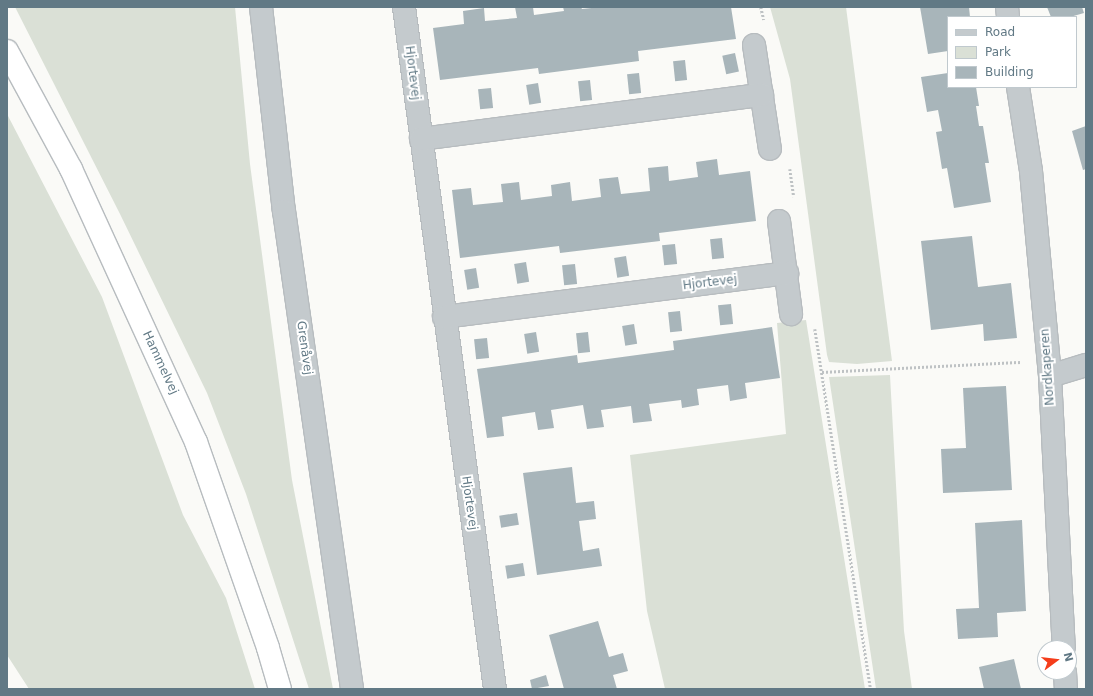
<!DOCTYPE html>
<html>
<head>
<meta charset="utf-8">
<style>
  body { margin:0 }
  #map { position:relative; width:1093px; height:696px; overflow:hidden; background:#fafaf7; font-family:"DejaVu Sans",sans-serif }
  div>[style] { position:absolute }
  .green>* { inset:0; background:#dae0d6 }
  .building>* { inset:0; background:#a8b5ba; transform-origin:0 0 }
  .path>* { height:2.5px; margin-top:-1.25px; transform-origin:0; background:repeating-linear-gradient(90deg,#bec2c4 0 2px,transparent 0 4px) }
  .roads { filter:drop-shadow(1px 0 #b7bcbf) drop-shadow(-1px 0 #b7bcbf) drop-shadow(0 1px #b7bcbf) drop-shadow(0 -1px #b7bcbf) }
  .minor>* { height:22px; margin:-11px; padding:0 11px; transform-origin:11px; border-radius:11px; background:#c4cacd }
  .highway>* { height:22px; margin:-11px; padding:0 11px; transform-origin:11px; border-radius:11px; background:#fff }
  span { translate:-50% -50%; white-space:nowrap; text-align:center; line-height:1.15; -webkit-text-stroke:4px #fff; paint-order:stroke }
  .street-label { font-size:12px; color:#617985 }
  .frame { position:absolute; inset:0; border:8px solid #617985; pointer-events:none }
  .legend { position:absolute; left:947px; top:16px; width:130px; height:72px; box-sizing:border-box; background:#fff; border:1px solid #c0c9ce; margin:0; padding:5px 7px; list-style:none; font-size:12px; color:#617985 }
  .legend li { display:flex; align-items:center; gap:8px; height:20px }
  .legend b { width:20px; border:1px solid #c0c9ce }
  .north { position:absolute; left:1037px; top:640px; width:40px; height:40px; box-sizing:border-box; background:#fff; border:1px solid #c0c9ce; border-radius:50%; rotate:75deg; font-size:11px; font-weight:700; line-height:16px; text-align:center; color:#617985 }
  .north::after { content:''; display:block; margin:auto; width:14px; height:18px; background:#f53d1b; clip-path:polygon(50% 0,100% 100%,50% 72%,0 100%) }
</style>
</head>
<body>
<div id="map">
  <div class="green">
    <div style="clip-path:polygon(15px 7px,235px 7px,250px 164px,292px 480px,333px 689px,309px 689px,246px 494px,207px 393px,120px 214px)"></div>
    <div style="clip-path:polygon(770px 7px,846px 7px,892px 361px,857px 364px,829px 362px,827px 355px,790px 79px)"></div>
    <div style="clip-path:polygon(7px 114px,102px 297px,183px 515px,226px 598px,255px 689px,29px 689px,7px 655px)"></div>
    <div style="clip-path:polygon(806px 320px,865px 689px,665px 689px,647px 611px,630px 455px,786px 434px,777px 323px)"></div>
    <div style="clip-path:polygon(890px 375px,904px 631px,912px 689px,876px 689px,829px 377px)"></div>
  </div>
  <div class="building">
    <div style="clip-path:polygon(515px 7px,533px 7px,534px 15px,564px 11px,563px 7px,581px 7px,582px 9px,601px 7px,731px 7px,736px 39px,638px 51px,639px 61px,539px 74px,538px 68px,440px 80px,433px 28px,464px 24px,463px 11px,484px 8px,485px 21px,517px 18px)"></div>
    <div style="clip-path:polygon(920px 7px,969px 7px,970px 17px,948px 17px,948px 51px,928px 54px)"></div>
    <div style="clip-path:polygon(1047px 7px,1082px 7px,1084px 13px,1070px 17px,1051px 17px)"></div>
    <div style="left:735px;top:53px;width:19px;height:13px;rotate:78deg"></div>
    <div style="left:685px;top:60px;width:20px;height:12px;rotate:84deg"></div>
    <div style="left:639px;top:73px;width:20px;height:12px;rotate:84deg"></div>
    <div style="clip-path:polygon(948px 73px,948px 87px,976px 87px,979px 106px,976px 106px,979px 126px,983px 126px,989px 163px,985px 163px,991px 202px,954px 208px,947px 168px,942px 169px,936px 132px,942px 131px,938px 110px,927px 112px,921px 77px)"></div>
    <div style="left:590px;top:80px;width:20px;height:12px;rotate:84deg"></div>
    <div style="left:538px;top:83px;width:20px;height:12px;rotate:81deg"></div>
    <div style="left:491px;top:88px;width:20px;height:13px;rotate:84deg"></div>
    <div style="clip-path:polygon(1086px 126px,1086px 169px,1083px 170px,1072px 131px)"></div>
    <div style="clip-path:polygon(717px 159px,719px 175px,750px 171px,756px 221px,659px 233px,660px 241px,560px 253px,559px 246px,460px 258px,452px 190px,471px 188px,473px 205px,503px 202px,501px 184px,519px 182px,521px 200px,552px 196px,551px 185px,570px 182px,572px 201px,601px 197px,599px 179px,618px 177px,621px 194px,650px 191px,648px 168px,668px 166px,669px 181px,698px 177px,696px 162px)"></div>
    <div style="clip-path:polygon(972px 236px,978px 287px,1011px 283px,1017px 338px,984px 341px,983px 324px,931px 330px,921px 241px)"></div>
    <div style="left:722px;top:238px;width:20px;height:12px;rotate:84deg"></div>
    <div style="left:675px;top:244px;width:20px;height:13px;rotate:84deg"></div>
    <div style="left:626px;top:256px;width:20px;height:12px;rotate:81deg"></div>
    <div style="left:526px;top:262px;width:20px;height:12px;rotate:81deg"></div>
    <div style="left:575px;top:264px;width:20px;height:13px;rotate:84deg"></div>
    <div style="left:476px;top:268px;width:20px;height:12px;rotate:81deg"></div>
    <div style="left:731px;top:304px;width:20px;height:13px;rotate:84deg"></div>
    <div style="left:680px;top:311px;width:20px;height:12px;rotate:84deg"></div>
    <div style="left:634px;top:324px;width:20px;height:12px;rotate:81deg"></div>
    <div style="clip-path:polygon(772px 327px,780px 378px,745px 383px,747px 398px,730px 401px,728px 385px,697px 389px,699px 405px,682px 408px,681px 400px,649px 404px,652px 421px,633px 423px,631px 406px,601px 410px,604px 427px,587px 429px,583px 405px,551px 410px,554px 428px,538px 430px,535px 412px,502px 417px,504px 436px,487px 438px,477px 369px,577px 355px,578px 363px,674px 350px,673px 341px)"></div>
    <div style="left:536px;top:332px;width:20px;height:12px;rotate:81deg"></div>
    <div style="left:588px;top:332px;width:20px;height:12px;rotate:84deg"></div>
    <div style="left:487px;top:338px;width:20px;height:13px;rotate:84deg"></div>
    <div style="clip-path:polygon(1006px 386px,1012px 490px,943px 493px,941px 449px,966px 448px,963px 388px)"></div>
    <div style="clip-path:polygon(572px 467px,576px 503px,594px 501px,596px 519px,579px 521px,583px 551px,599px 548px,602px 566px,537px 575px,523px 473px)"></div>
    <div style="left:517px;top:513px;width:12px;height:18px;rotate:81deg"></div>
    <div style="clip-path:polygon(1022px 520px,1026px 611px,997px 613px,998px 637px,958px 639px,956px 609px,979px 608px,975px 523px)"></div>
    <div style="left:523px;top:563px;width:13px;height:18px;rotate:81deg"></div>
    <div style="clip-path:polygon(598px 621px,609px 657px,623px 653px,628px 671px,613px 675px,617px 689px,564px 689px,549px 635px)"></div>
    <div style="clip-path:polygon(1014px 659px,1021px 689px,984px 689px,979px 667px)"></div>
    <div style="clip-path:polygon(546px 675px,549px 686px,532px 689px,530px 680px)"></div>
  </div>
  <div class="path">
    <div style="left:761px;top:7px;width:13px;rotate:77deg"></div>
    <div style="left:790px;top:169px;width:28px;rotate:82deg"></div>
    <div style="left:815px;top:329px;width:364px;rotate:81.2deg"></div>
    <div style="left:822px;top:372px;width:199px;rotate:-2.9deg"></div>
  </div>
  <div class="roads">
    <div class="minor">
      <div style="left:261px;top:7px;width:205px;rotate:83.6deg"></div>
      <div style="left:284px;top:211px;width:483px;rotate:81.9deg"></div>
      <div style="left:404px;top:7px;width:688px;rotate:82.4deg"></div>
      <div style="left:1007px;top:7px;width:10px;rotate:84deg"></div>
      <div style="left:754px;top:45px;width:105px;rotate:81.3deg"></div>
      <div style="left:1018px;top:87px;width:85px;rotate:81.2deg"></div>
      <div style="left:1031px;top:171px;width:206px;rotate:84.7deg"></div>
      <div style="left:1050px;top:376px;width:272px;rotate:87.1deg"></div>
      <div style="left:421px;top:139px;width:344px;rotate:-7.4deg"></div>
      <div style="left:779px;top:221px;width:94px;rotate:82.6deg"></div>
      <div style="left:444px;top:317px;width:346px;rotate:-7.3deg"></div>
      <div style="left:1050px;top:376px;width:38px;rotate:-17deg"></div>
      <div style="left:1065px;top:672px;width:17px;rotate:87deg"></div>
    </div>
    <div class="highway">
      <div style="left:7px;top:51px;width:134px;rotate:61.5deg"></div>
      <div style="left:71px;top:169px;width:300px;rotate:65.4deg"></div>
      <div style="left:196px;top:442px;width:218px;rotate:70.7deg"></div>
      <div style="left:268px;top:648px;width:43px;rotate:73.7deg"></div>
    </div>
  </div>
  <div class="street-label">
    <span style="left:412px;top:73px;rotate:83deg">Hjortevej</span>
    <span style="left:710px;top:283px;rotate:-7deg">Hjortevej</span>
    <span style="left:304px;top:348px;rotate:82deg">Grenåvej</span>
    <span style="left:160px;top:363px;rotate:65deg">Hammelvej</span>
    <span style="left:1048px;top:367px;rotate:-94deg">Nordkaperen</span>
    <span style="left:469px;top:503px;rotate:82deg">Hjortevej</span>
  </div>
  <div class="frame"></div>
  <ul class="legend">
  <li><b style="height:5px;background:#c4cacd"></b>Road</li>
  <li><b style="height:11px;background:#dae0d6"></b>Park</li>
  <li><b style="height:11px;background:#a8b5ba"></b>Building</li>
  </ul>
  <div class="north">N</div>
</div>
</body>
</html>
